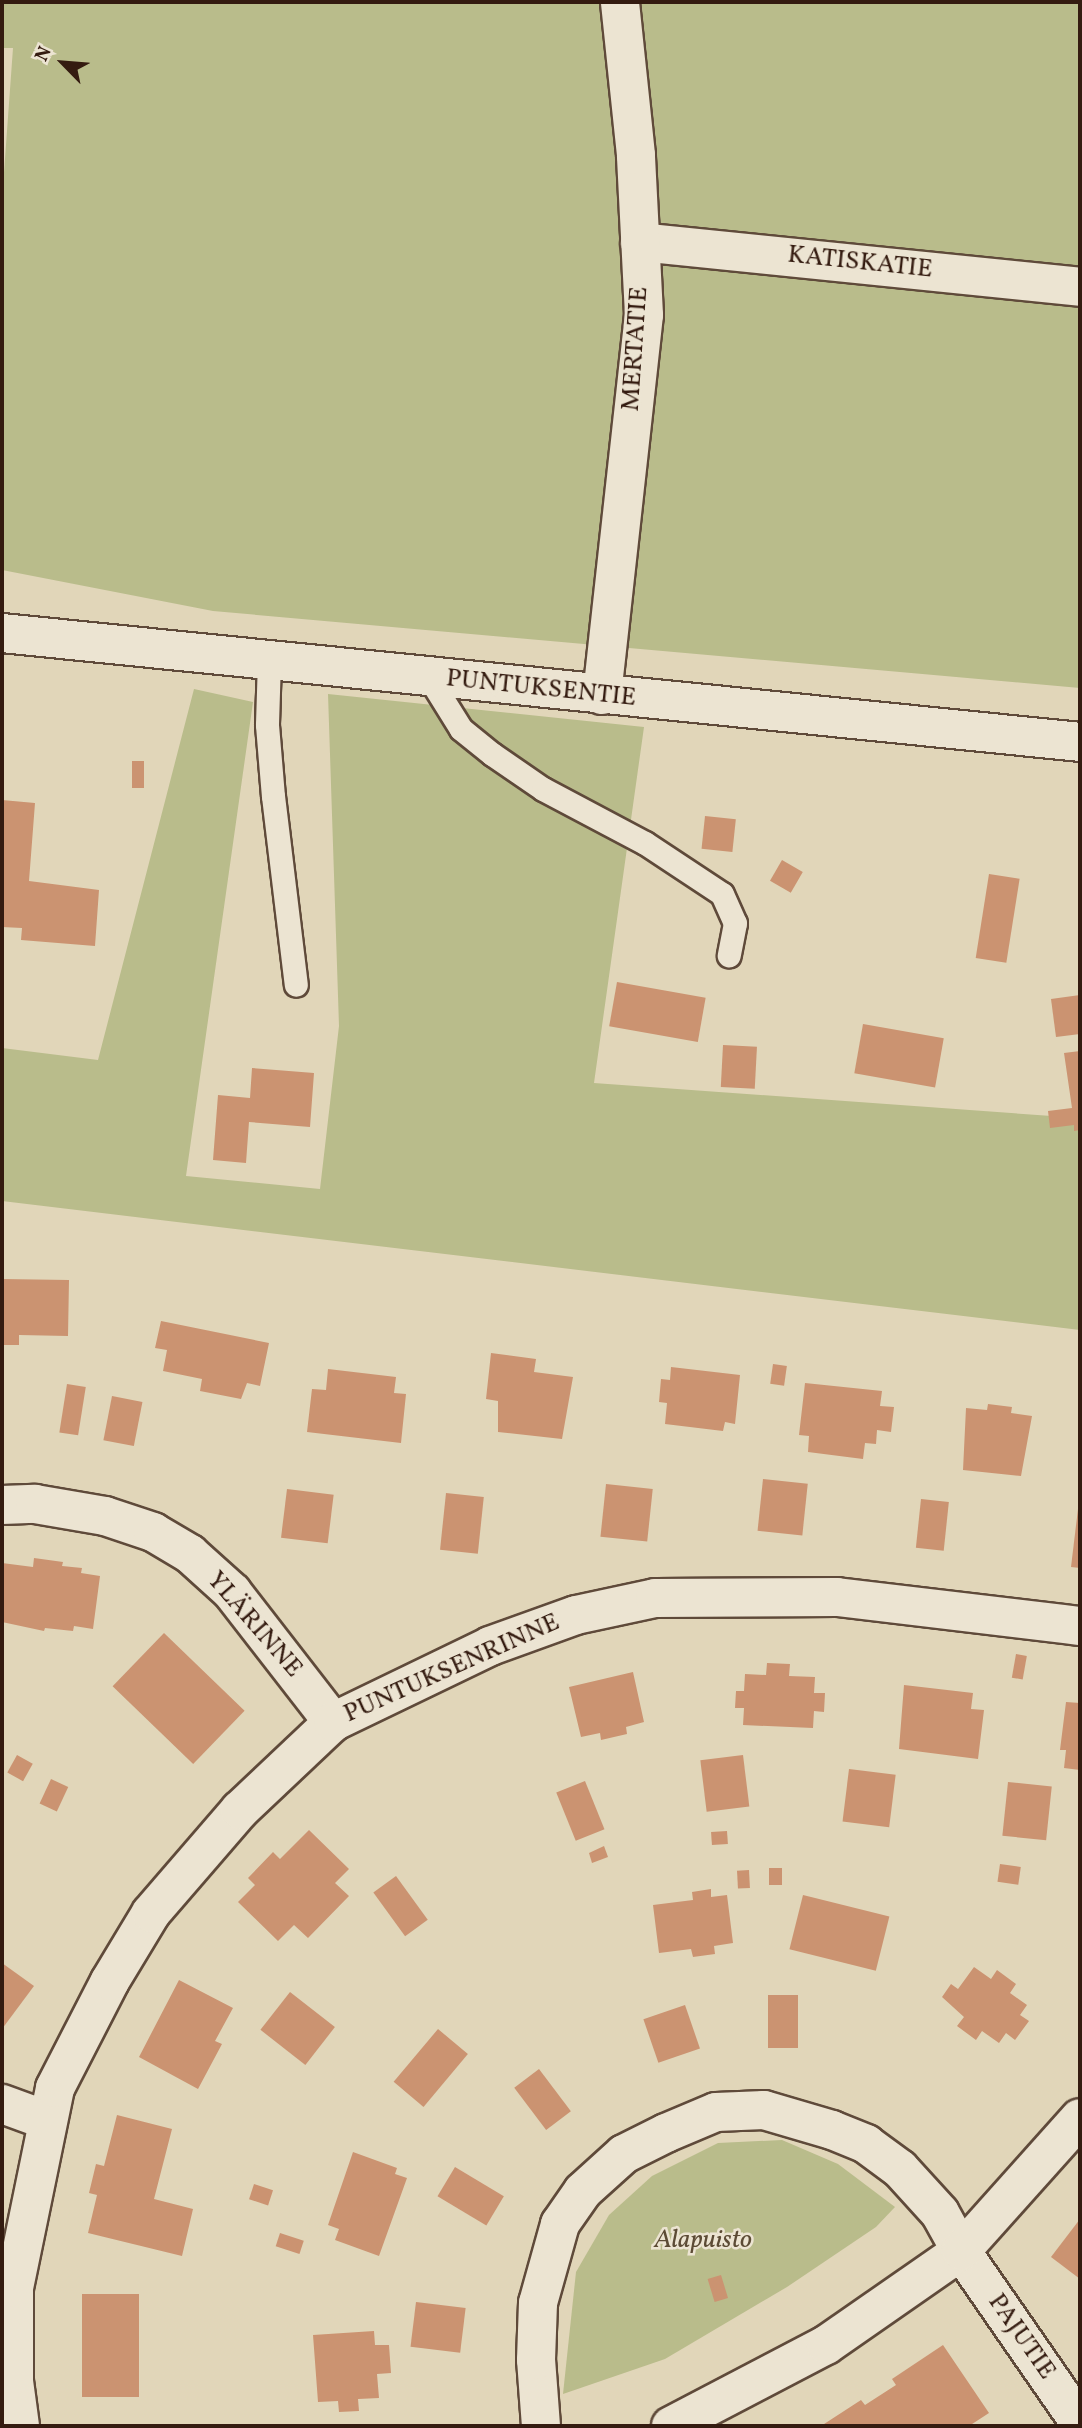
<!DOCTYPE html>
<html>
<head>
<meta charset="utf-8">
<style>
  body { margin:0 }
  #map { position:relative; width:1082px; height:2428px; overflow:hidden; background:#e1d6b9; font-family:Vollkorn,serif }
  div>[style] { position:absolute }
  .green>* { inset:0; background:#b9bc8b }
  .building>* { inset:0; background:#cb9371; transform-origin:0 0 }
  .roads { filter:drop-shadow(2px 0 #5f4a3a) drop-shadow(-2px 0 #5f4a3a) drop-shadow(0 2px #5f4a3a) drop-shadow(0 -2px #5f4a3a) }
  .service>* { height:23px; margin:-11.5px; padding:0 11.5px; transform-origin:11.5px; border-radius:11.5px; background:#ece4d2 }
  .minor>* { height:38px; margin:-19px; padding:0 19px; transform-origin:19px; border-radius:19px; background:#ece4d2 }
  .tertiary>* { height:38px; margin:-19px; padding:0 19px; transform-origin:19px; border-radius:19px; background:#ece4d2 }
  span { translate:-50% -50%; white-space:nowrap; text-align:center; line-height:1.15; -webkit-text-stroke:5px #ece4d2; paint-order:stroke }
  .street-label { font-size:26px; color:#341b10 }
  .park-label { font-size:26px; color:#5c4b35; font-style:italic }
  .frame { position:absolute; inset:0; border:4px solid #341b10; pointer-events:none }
  .north { position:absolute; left:28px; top:28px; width:70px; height:70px; -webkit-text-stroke:5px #ece4d2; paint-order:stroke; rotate:295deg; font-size:19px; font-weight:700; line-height:28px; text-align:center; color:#341b10 }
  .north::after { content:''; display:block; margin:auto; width:24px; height:32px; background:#341b10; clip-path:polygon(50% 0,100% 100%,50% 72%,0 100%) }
</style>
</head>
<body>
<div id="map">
  <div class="green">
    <div style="clip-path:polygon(2px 2px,1080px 2px,1080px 688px,213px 611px,2px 570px,2px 200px,13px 48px,2px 48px)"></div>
    <div style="clip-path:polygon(194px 689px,253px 702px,186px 1176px,320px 1189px,339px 1026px,328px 694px,644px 727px,594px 1083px,1080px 1118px,1080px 1330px,2px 1201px,2px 1048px,98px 1060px)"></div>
    <div style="clip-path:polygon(782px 2140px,838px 2164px,895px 2207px,876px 2227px,787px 2287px,665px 2359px,563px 2394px,576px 2272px,609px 2215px,652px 2176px,718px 2143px)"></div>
  </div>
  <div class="building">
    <div style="left:132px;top:761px;width:12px;height:27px"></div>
    <div style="clip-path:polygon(2px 800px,35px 803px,29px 881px,99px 890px,95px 946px,21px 940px,22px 928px,2px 927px)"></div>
    <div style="left:705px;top:816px;width:31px;height:33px;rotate:6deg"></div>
    <div style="left:782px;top:860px;width:24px;height:24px;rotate:30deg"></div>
    <div style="left:989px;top:874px;width:31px;height:85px;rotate:9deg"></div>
    <div style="left:617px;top:982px;width:90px;height:45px;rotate:10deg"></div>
    <div style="clip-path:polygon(1080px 995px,1080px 1034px,1056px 1037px,1051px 999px)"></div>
    <div style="left:863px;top:1024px;width:82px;height:50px;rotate:10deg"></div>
    <div style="left:723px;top:1045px;width:34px;height:42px;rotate:3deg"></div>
    <div style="clip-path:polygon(1080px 1051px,1080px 1130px,1074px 1131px,1074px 1125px,1050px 1128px,1048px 1111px,1072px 1108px,1064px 1053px)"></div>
    <div style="clip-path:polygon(252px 1068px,314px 1073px,310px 1127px,249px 1122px,246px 1163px,213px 1160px,218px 1095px,250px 1098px)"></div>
    <div style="clip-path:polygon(2px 1279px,69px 1280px,68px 1336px,19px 1335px,19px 1345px,2px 1345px)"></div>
    <div style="clip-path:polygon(161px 1321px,269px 1343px,260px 1386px,247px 1383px,241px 1399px,200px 1391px,202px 1379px,163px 1371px,167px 1350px,155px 1348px)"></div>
    <div style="clip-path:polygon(491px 1353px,536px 1359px,534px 1372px,573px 1377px,562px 1439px,498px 1432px,498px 1401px,486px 1399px)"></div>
    <div style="left:773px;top:1364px;width:14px;height:20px;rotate:8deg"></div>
    <div style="clip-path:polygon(671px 1367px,740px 1375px,735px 1424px,725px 1422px,723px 1431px,665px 1424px,667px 1403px,659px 1402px,661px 1379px,670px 1380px)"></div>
    <div style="clip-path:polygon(328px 1369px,396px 1377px,394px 1393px,406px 1394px,401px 1443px,307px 1432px,312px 1389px,326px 1390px)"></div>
    <div style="clip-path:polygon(805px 1383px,882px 1391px,880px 1406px,894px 1407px,891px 1432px,877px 1430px,876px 1444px,865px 1443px,863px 1459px,808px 1452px,809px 1436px,799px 1435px)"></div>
    <div style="left:67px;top:1384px;width:19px;height:49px;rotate:9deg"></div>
    <div style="left:112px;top:1396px;width:31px;height:45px;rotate:11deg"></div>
    <div style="clip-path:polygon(988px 1404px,1012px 1407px,1011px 1413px,1032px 1416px,1021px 1476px,963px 1470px,966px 1408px,987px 1410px)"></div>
    <div style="left:763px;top:1479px;width:45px;height:52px;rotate:6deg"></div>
    <div style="left:606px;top:1484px;width:47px;height:53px;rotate:6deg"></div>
    <div style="left:287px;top:1489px;width:47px;height:49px;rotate:7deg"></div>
    <div style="left:446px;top:1493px;width:38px;height:57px;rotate:6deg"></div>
    <div style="left:921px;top:1499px;width:28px;height:49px;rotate:6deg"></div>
    <div style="clip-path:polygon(1078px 1509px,1080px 1510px,1080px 1568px,1071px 1567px)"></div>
    <div style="clip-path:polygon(34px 1558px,63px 1562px,62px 1566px,82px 1568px,81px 1573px,100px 1576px,93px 1629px,74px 1626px,73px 1631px,45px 1628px,44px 1631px,2px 1622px,2px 1563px,33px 1567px)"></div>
    <div style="left:164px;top:1633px;width:112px;height:74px;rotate:44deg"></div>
    <div style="left:1016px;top:1654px;width:11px;height:24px;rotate:10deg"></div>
    <div style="clip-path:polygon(767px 1663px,790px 1664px,789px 1676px,815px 1677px,814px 1693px,825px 1693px,824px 1712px,814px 1711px,813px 1728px,743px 1725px,744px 1708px,735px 1708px,736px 1691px,744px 1691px,745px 1674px,766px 1675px)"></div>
    <div style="clip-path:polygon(633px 1672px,644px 1722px,626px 1727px,627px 1734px,601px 1740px,600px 1733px,581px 1737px,569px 1687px)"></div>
    <div style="clip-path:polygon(904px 1685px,973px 1693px,971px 1709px,984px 1710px,978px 1759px,899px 1749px)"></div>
    <div style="clip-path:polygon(1066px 1702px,1080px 1703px,1080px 1770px,1064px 1768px,1066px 1750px,1060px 1750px)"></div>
    <div style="left:17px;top:1755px;width:18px;height:20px;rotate:29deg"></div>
    <div style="left:743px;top:1755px;width:52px;height:43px;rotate:83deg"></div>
    <div style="left:849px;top:1769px;width:47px;height:53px;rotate:7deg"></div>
    <div style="left:51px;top:1779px;width:19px;height:27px;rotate:25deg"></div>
    <div style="left:585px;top:1781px;width:52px;height:31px;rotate:68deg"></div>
    <div style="left:1008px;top:1782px;width:44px;height:54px;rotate:6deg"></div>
    <div style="clip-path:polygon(309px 1830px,349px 1869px,335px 1883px,349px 1896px,308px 1938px,294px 1925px,278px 1941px,238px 1902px,255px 1885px,248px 1878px,273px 1852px,280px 1859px)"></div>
    <div style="left:727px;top:1831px;width:13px;height:16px;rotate:86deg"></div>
    <div style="clip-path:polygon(604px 1846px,608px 1857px,592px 1863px,589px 1853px)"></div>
    <div style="left:1000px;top:1864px;width:21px;height:18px;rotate:8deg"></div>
    <div style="left:769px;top:1868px;width:13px;height:17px"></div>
    <div style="left:749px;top:1870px;width:18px;height:12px;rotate:87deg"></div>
    <div style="left:396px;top:1876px;width:54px;height:28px;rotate:54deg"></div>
    <div style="clip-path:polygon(711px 1889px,711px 1897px,727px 1895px,733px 1943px,714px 1946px,715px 1954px,693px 1957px,691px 1949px,659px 1953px,653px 1905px,693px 1900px,692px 1892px)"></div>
    <div style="left:803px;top:1895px;width:89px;height:56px;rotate:14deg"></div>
    <div style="clip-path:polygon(2px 1963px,34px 1986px,2px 2029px)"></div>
    <div style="clip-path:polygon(974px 1967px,991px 1979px,997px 1970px,1016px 1984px,1010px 1993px,1027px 2005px,1020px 2015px,1029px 2021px,1015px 2040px,1006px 2033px,999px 2043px,982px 2031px,976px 2040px,957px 2026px,964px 2017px,942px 1997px,951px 1984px,958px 1989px)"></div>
    <div style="clip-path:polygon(179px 1980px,233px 2008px,215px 2041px,222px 2044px,198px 2089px,139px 2057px)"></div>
    <div style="left:290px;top:1992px;width:57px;height:48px;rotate:38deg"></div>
    <div style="left:768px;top:1995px;width:30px;height:53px"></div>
    <div style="left:685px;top:2005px;width:46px;height:44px;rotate:71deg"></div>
    <div style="left:438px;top:2029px;width:39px;height:69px;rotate:40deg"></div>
    <div style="left:539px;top:2069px;width:53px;height:31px;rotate:53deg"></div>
    <div style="clip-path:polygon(117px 2115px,172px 2129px,154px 2199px,193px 2209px,182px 2256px,88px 2233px,97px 2195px,89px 2193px,96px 2164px,104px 2166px)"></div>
    <div style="clip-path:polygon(353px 2152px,397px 2168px,395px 2174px,407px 2178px,379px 2256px,335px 2240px,339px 2229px,328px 2225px)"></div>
    <div style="left:455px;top:2167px;width:57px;height:34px;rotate:31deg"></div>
    <div style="left:254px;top:2184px;width:20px;height:16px;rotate:18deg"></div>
    <div style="clip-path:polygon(1080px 2219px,1080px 2279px,1051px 2257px)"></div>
    <div style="left:280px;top:2233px;width:25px;height:14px;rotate:18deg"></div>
    <div style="left:721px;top:2275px;width:24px;height:14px;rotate:73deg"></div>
    <div style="left:139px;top:2294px;width:103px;height:57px;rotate:90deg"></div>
    <div style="left:416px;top:2302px;width:50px;height:45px;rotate:7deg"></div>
    <div style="clip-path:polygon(374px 2331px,375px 2345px,389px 2345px,391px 2373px,377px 2374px,379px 2398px,358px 2399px,359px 2411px,339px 2412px,338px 2401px,318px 2402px,313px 2335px)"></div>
    <div style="clip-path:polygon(943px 2345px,989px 2413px,969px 2426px,821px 2426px,861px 2400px,865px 2405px,896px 2385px,892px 2379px)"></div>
  </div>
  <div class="roads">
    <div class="service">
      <div style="left:269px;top:660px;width:65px;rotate:91.8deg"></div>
      <div style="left:267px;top:725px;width:71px;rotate:85.2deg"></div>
      <div style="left:273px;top:796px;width:190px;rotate:83.1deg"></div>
      <div style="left:428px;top:676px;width:62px;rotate:58.1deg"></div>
      <div style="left:461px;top:729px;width:40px;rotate:39deg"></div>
      <div style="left:492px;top:754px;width:62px;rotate:34.5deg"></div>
      <div style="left:543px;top:789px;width:115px;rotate:27.9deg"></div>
      <div style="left:645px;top:843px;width:92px;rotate:33.5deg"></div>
      <div style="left:722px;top:894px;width:32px;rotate:66deg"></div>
      <div style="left:735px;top:923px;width:33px;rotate:101deg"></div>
    </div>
    <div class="minor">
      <div style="left:640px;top:242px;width:442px;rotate:5.8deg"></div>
      <div style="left:602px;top:695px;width:382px;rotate:-83.7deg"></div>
      <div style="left:644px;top:315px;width:160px;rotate:-92.9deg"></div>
      <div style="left:636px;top:155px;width:154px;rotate:-96deg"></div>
      <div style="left:2px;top:1505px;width:33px;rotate:-2deg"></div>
      <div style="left:35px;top:1504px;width:71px;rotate:9.7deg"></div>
      <div style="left:105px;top:1516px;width:51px;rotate:18.4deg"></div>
      <div style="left:153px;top:1532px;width:43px;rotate:30.7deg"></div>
      <div style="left:190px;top:1554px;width:57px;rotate:42.1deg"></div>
      <div style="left:232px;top:1592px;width:165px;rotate:52.2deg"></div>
      <div style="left:2px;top:2104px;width:47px;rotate:20deg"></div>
      <div style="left:20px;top:2426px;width:45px;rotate:-97.6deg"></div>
      <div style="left:14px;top:2381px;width:93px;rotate:-90deg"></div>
      <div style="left:14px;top:2288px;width:204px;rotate:-78.4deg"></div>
      <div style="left:55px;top:2088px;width:120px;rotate:-62.8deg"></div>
      <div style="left:110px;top:1981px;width:79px;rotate:-58.9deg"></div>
      <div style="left:151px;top:1913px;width:136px;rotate:-49.2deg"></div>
      <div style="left:240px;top:1810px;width:128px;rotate:-43.4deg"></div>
      <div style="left:333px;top:1722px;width:174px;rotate:-25.8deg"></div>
      <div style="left:490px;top:1646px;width:91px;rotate:-19.8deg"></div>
      <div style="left:576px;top:1615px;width:81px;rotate:-12.1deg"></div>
      <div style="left:655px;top:1598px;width:182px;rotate:-0.3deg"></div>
      <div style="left:837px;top:1597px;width:245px;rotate:6.8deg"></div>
      <div style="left:541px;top:2426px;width:66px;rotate:-94.3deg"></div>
      <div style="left:536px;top:2360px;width:57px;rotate:-88deg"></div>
      <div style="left:538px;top:2303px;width:82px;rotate:-74.4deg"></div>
      <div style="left:560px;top:2224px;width:40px;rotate:-55.1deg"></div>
      <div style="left:583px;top:2191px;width:55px;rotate:-42.1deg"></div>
      <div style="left:624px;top:2154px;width:47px;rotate:-26.6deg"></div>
      <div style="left:666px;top:2133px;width:54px;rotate:-22.8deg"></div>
      <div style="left:716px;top:2112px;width:48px;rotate:-2.4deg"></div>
      <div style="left:764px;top:2110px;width:71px;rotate:16.4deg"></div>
      <div style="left:832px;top:2130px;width:37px;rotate:22deg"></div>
      <div style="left:866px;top:2144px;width:42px;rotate:36.3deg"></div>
      <div style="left:900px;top:2169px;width:59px;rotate:47.7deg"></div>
      <div style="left:940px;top:2213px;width:43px;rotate:61.1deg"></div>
    </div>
    <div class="tertiary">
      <div style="left:2px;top:633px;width:1083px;rotate:5.77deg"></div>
      <div style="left:961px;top:2251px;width:209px;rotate:55.3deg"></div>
      <div style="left:671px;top:2426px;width:175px;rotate:-27.6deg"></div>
      <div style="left:826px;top:2345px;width:165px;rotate:-34.8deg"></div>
      <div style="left:961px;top:2251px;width:178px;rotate:-48.2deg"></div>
    </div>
  </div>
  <div class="street-label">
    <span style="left:860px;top:263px;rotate:6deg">KATISKATIE</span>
    <span style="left:636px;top:349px;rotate:-86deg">MERTATIE</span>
    <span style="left:541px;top:689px;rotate:6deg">PUNTUKSENTIE</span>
    <span style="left:254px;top:1625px;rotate:49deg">YLÄRINNE</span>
    <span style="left:452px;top:1669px;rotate:-24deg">PUNTUKSENRINNE</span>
    <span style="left:1021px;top:2337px;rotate:55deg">PAJUTIE</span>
  </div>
  <div class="park-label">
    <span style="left:703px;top:2241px">Alapuisto</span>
  </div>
  <div class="frame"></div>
  <div class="north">N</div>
</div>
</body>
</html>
